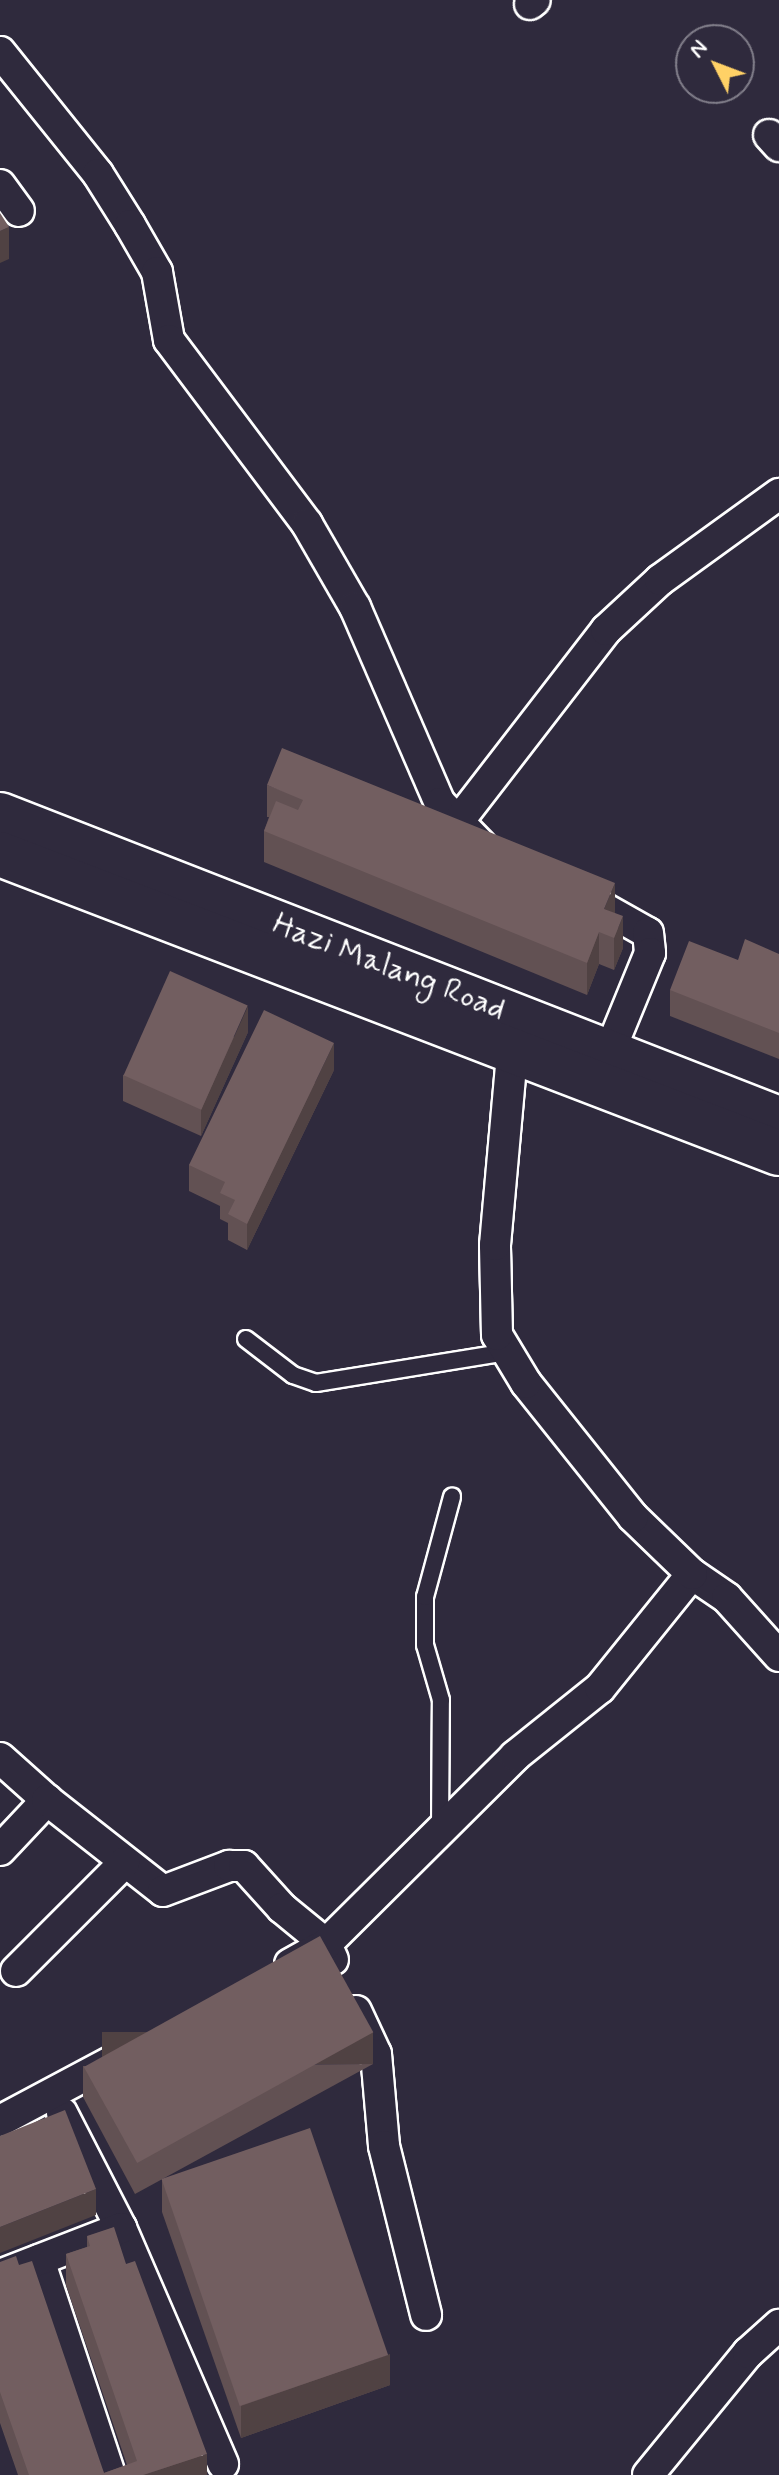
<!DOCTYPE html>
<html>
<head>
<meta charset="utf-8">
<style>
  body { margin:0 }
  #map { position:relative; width:779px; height:2475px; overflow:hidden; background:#2f2a3d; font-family:Mynerve,sans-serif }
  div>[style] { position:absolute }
  .roads { filter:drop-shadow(2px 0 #fff) drop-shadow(-2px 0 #fff) drop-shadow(0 2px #fff) drop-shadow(0 -2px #fff) }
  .service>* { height:16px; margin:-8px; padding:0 8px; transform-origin:8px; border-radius:8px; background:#2f2a3d }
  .minor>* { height:30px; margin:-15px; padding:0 15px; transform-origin:15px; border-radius:15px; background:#2f2a3d }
  .secondary>* { height:44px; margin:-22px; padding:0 22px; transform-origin:22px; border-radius:22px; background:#2f2a3d }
  .wall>* { inset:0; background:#625153 }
  .shaded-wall>* { inset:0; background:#504243; transform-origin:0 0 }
  .building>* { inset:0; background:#725e60; transform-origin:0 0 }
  span { translate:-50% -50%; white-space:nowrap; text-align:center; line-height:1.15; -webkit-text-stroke:7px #2f2a3d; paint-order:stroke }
  .street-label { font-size:32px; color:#fff }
  .north { position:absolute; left:675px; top:24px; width:80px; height:80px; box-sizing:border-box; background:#2f2a3d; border:2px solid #827f8b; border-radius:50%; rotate:312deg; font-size:22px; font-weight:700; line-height:32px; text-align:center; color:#fff }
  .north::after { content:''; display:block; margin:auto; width:28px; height:36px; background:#ffd166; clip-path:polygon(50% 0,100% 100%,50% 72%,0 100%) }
</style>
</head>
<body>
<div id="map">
  <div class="roads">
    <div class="service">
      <div style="left:246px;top:1339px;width:59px;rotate:37.5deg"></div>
      <div style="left:293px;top:1375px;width:24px;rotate:19deg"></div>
      <div style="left:316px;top:1383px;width:193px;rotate:-9.2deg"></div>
      <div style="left:440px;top:1829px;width:129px;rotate:-89.6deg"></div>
      <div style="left:441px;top:1700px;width:57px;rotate:-106.2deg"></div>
      <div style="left:425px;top:1645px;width:48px;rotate:-90deg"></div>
      <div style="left:425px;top:1597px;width:104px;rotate:-74.9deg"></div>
    </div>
    <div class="minor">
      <div style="left:530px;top:4px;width:6px;rotate:-39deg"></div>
      <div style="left:0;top:52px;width:156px;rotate:51.2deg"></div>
      <div style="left:98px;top:174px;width:60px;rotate:57.9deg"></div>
      <div style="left:130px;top:225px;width:54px;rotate:60.1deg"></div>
      <div style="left:157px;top:272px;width:69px;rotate:80deg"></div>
      <div style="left:169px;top:340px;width:230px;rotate:53.1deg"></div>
      <div style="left:307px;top:524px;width:96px;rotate:60deg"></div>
      <div style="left:355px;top:607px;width:214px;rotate:66.6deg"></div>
      <div style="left:440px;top:803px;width:59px;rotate:45.7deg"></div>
      <div style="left:769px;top:135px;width:15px;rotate:48deg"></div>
      <div style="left:0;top:185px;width:32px;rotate:54deg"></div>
      <div style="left:457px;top:823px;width:244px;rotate:-52.3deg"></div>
      <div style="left:606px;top:630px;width:74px;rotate:-42.8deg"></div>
      <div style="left:660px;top:580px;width:147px;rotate:-35.9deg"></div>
      <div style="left:577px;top:893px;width:81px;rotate:29.4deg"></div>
      <div style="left:648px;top:933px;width:20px;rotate:84deg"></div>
      <div style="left:650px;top:953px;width:108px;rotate:112.3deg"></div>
      <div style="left:692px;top:1574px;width:42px;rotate:34.4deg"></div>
      <div style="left:727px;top:1598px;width:78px;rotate:48.1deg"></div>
      <div style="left:0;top:1758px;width:63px;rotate:41.8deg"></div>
      <div style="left:0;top:1850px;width:69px;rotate:-46.8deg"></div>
      <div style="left:47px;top:1800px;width:147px;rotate:38.1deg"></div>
      <div style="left:163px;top:1891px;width:71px;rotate:-20.7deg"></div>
      <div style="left:229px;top:1866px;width:15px"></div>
      <div style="left:244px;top:1866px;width:57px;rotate:47.9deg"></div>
      <div style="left:282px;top:1908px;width:57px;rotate:39.3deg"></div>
      <div style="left:326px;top:1944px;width:17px;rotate:66deg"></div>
      <div style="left:290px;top:1964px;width:41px;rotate:-29.1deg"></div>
      <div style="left:326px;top:1944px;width:267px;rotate:-44.8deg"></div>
      <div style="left:515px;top:1756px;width:109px;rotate:-38.7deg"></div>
      <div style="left:600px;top:1688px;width:146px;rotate:-51.1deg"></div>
      <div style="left:692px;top:1574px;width:82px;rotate:-136deg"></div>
      <div style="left:633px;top:1517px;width:171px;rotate:-128.6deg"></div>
      <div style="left:526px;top:1383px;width:56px;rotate:-121.1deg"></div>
      <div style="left:497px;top:1335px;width:90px;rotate:-91.3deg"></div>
      <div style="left:495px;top:1245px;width:213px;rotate:-84.9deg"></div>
      <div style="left:16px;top:1971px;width:153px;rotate:-45deg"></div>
      <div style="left:356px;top:2011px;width:47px;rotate:65.1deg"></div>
      <div style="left:376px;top:2054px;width:92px;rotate:85deg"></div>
      <div style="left:384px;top:2146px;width:174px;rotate:76deg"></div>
      <div style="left:62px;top:2113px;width:129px;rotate:62.8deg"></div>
      <div style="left:121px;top:2228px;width:257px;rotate:66.6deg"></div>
      <div style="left:0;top:2121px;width:134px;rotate:-28.1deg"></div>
      <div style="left:39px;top:2260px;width:226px;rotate:71.7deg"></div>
      <div style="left:0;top:2275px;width:130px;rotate:-21.2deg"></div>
      <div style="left:648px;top:2475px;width:158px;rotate:-50.7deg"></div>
      <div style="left:748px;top:2353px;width:42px;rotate:-42.1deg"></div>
    </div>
    <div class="secondary">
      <div style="left:0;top:815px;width:836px;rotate:21.32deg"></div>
      <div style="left:0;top:854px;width:834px;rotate:21deg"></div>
    </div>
  </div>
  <div class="wall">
    <div style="clip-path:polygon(267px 785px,615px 913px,623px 948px,614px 970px,599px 964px,587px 995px,264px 862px,264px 831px,269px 817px,267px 817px)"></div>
    <div style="clip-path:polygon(779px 954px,779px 1059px,670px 1016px,670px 990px,738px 960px)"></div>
    <div style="clip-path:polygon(248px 1032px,201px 1136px,123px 1101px,123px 1075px)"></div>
    <div style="clip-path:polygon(334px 1070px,247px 1250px,228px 1240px,228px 1223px,220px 1219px,220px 1206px,189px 1191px,189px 1165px)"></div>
    <div style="clip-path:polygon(373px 2064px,135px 2194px,83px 2097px,83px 2066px)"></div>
    <div style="clip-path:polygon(162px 2180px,390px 2385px,241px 2438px,162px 2212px)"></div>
    <div style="clip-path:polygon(87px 2236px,126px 2264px,207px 2475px,18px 2475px,0 2423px,0 2262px,104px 2473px,127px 2465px,66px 2285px,66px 2254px,87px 2247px)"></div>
  </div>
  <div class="shaded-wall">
    <div style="clip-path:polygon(9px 227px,9px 259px,0 263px,0 231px)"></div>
    <div style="clip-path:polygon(615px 883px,615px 915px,604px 909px)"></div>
    <div style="clip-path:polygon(623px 916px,623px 948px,614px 970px,614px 938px)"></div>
    <div style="clip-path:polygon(599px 932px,599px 964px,587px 995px,587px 963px)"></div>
    <div style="clip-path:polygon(248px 1006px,248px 1032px,201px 1136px,201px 1110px)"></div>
    <div style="clip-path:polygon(334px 1043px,334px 1070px,247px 1250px,247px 1224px)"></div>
    <div style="left:373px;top:2032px;width:32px;height:271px;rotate:90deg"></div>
    <div style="clip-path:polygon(96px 2189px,96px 2215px,0 2253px,0 2227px)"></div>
    <div style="clip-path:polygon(390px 2354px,390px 2385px,241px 2438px,241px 2406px)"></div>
    <div style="clip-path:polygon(207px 2454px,207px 2475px,143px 2475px)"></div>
  </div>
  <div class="building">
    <div style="clip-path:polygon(0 213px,9px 227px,0 231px)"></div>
    <div style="clip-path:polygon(282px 748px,615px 883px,604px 909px,623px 916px,614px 938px,599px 932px,587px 963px,264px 831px,276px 801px,298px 810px,303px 800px,267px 785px)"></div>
    <div style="clip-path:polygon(745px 939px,779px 954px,779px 1033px,670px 990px,689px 941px,738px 960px)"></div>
    <div style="left:170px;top:971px;width:85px;height:114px;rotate:24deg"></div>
    <div style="clip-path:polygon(264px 1010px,334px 1043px,247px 1224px,228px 1214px,235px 1200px,220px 1193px,225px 1182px,189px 1165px)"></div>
    <div style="left:320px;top:1936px;width:110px;height:270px;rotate:61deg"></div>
    <div style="clip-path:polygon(65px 2110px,96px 2189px,0 2227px,0 2136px)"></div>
    <div style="left:310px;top:2128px;width:240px;height:157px;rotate:71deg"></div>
    <div style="clip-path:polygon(114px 2227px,126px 2264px,135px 2261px,207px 2454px,143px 2475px,29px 2475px,0 2392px,0 2262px,16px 2256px,19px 2265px,32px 2261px,104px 2473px,137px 2461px,66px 2254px,90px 2246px,87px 2236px)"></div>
  </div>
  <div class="street-label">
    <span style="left:389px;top:967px;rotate:21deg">Hazi Malang Road</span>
  </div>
  <div class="north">N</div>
</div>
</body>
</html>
